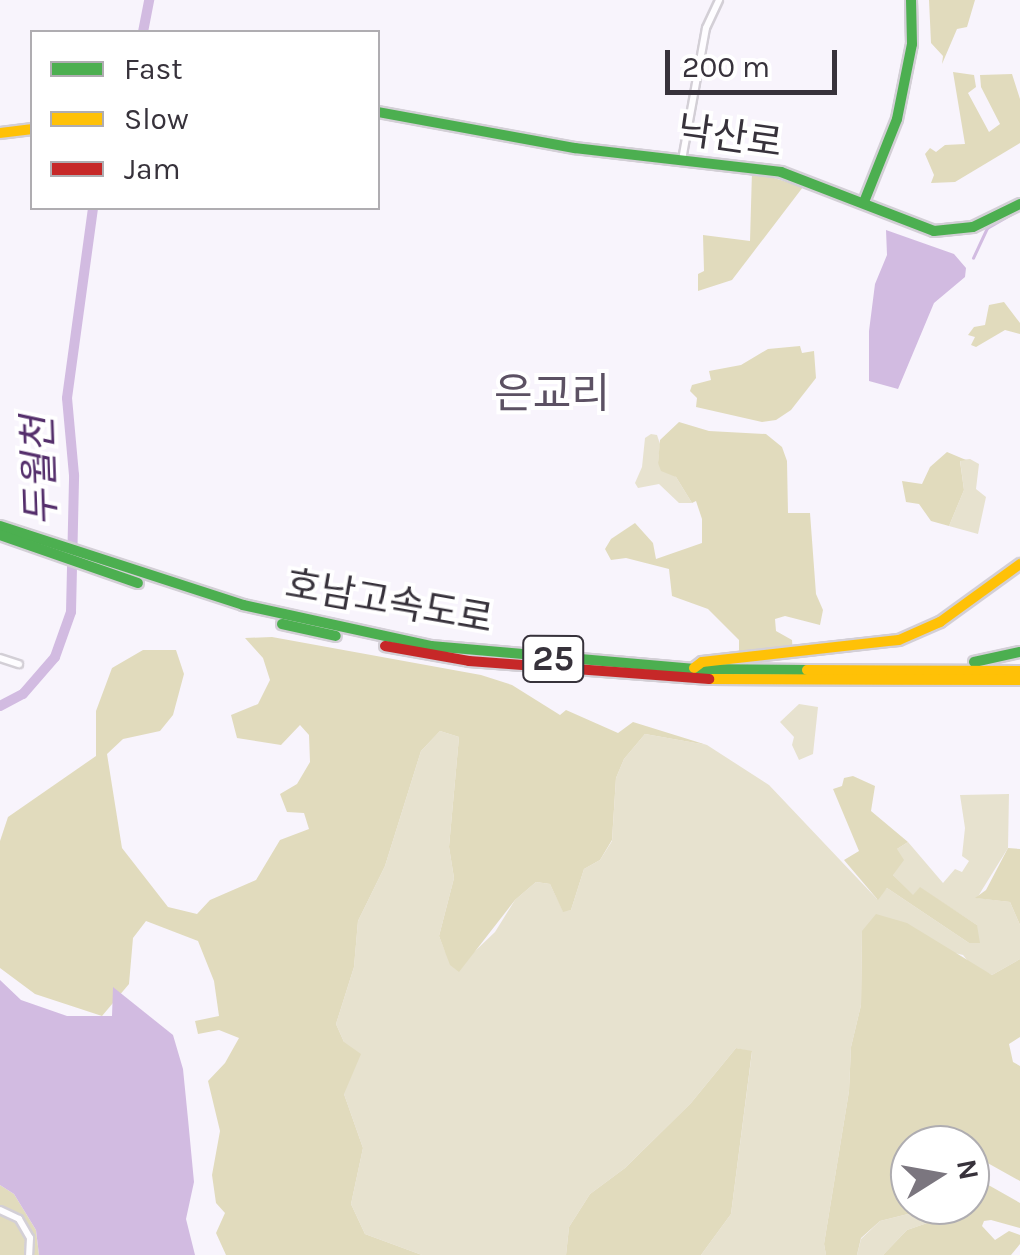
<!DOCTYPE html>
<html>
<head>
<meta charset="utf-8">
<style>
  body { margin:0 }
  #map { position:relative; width:1020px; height:1255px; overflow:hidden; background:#f8f4fc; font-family:Karla,"Noto Sans KR",sans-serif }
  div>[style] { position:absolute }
  .green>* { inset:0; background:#e7e2cf }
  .forest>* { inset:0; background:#e1dbbd }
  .water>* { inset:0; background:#d2bbe1 }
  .stream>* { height:2.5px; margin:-1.25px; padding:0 1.25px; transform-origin:1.25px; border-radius:1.25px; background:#d2bbe1 }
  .river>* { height:10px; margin:-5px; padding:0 5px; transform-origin:5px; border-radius:5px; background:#d2bbe1 }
  .roads { filter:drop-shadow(2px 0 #d3cfd6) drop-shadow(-2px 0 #d3cfd6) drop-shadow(0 2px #d3cfd6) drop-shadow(0 -2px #d3cfd6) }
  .street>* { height:6px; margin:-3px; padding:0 3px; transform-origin:3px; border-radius:3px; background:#fefdff }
  .fast>* { height:10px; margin:-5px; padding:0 5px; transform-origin:5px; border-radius:5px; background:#4caf50 }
  .slow>* { height:10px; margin:-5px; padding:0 5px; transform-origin:5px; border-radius:5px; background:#ffc107 }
  .jam>* { height:10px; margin:-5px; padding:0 5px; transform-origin:5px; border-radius:5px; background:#c62828 }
  span { translate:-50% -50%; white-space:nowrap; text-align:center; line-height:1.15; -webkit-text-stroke:8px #fff; paint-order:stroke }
  .shield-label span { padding:2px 8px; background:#fff; border:2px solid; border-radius:8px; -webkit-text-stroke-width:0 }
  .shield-label { font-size:35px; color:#37323b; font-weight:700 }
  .street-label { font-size:38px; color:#37323b }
  .water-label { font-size:40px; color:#542e6b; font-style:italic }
  .quarter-label { font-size:42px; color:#5c5163 }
  .legend { position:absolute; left:30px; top:30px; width:350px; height:180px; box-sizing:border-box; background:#fff; border:2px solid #afadb1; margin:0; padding:12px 18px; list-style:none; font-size:30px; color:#37323b }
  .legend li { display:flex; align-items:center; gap:20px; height:50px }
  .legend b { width:50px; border:2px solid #afadb1 }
  .north { position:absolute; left:890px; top:1125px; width:100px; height:100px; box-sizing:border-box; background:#fff; border:2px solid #afadb1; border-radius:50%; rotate:79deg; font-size:28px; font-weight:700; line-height:40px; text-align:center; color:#37323b }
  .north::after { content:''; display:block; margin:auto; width:35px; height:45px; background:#7b767f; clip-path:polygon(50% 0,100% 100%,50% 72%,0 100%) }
  .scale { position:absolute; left:665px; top:50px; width:172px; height:45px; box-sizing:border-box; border:5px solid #37323b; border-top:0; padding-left:12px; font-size:30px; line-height:35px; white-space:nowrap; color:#37323b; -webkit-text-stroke:8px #fff; paint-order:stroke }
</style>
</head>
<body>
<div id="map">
  <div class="green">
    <div style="clip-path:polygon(651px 434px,657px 435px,660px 444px,658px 463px,676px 477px,692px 503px,679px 503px,659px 484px,638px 488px,635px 483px,642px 467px,645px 438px)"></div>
    <div style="clip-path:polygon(970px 459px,979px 464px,976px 489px,986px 497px,978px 534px,949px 526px,964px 490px,960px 460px)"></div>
    <div style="clip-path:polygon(799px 704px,818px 707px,813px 754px,799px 760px,792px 745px,794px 737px,780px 722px)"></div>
    <div style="clip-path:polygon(440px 731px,459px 737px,449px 847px,454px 878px,439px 936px,445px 951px,471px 955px,495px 932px,515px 900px,536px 882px,550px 884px,563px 911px,571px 910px,584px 869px,600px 860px,612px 841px,616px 778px,624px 759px,645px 734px,707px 745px,769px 785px,877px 899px,887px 888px,969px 943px,977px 925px,920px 888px,913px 896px,893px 875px,897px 849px,908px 842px,943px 883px,955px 869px,962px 872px,969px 861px,962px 856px,965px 828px,960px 795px,1009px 794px,1008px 848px,977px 898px,1010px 902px,1020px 925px,1020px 959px,992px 975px,971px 965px,963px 955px,862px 931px,861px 1005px,851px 1047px,849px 1091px,824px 1244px,826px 1255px,701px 1255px,731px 1214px,752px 1052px,736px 1048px,691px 1103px,625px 1168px,590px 1194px,569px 1227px,566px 1255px,422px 1255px,365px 1234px,351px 1204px,363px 1148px,344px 1094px,344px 1042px,336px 1024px,354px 967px,358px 921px,385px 866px,421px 751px)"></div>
    <div style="clip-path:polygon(920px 1211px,930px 1222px,907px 1230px,883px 1255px,857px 1255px,861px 1239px,880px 1221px)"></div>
  </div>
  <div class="forest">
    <div style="clip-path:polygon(929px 0,975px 0,967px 27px,957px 29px,942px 64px,943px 56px,931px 43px)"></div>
    <div style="clip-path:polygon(953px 72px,974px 75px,976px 87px,968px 93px,989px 132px,1000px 124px,981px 87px,980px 75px,1012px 74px,1020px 99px,1020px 143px,955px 182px,931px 183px,934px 175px,925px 154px,930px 148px,936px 152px,945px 145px,965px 144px)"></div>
    <div style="clip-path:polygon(752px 171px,803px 187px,732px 280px,698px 291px,698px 274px,704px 271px,703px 235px,750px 241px)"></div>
    <div style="clip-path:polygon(1004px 302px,1020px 323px,1020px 334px,1005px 330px,976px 347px,971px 345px,975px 337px,968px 335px,974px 327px,985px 325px,989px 305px)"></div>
    <div style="clip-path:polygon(800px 346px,802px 353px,814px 351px,816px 378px,791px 410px,776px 420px,762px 422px,696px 407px,697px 398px,690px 391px,692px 385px,711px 380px,709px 371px,741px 365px,768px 349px)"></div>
    <div style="clip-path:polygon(679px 422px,709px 431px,766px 434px,782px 447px,787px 461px,788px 513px,810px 513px,816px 594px,823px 610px,820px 625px,785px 616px,775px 619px,776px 631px,792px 640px,793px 654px,739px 656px,739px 640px,708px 609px,672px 596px,669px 569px,626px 558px,611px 560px,605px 549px,611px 539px,635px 523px,653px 543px,656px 559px,702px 543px,702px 519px,696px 501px,692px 503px,676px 477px,661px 471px,658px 463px,660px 440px)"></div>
    <div style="clip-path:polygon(947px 452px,966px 460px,960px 461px,964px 490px,949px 526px,931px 521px,919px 504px,906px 502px,902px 481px,922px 484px,930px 467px)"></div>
    <div style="clip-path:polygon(272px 637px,481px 675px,512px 685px,560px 715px,566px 710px,618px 733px,633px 722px,707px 745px,645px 734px,624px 759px,616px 778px,612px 840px,600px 860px,584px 869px,571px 910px,563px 912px,550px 884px,536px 882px,515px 900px,459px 972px,450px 965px,439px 936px,454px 878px,449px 847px,459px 737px,440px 731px,421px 751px,385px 866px,358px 921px,354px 967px,336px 1024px,344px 1042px,361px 1054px,344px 1094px,363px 1148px,351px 1204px,365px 1234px,422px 1255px,226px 1255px,216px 1233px,225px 1213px,216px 1203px,212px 1175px,220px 1131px,208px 1081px,225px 1063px,239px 1038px,219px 1030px,198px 1034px,195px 1021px,219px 1016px,214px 981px,198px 941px,146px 921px,133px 938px,129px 984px,102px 1016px,35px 994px,0 968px,0 841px,8px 817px,96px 756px,96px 711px,112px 668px,143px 650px,176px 650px,184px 674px,173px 715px,160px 731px,123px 739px,107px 754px,122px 848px,168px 907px,197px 914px,210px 900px,256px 880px,280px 840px,309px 829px,304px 813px,287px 812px,280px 794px,297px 784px,310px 762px,309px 735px,300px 725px,281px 745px,237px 738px,231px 715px,258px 704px,270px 680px,263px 658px,245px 638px)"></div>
    <div style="clip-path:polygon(853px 776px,875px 786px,871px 811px,908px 842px,897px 849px,904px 860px,893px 875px,913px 895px,920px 887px,977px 925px,980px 943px,969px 943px,887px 888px,878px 900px,844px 860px,859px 851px,833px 789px,842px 786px,844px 778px)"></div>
    <div style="clip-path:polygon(1008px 848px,1020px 849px,1020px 925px,1010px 902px,975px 898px,986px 890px)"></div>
    <div style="clip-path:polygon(evenodd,876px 914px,907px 923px,992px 975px,1020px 959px,1020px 1037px,1009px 1044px,1013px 1062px,1020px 1066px,1020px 1181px,984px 1161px,976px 1178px,1020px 1203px,1020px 1228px,991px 1220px,984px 1221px,982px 1226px,995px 1240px,1009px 1231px,1020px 1235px,1020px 1244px,1011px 1255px,883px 1255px,907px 1230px,930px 1222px,920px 1211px,880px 1221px,861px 1238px,857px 1255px,826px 1255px,824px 1244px,849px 1091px,851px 1047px,861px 1005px,862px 931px,876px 914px,910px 1145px,970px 1145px,970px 1205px,910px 1205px,910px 1145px)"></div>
    <div style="clip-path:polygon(736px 1048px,752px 1051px,731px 1214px,701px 1255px,566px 1255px,569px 1227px,590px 1194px,625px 1168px,691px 1103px)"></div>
    <div style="clip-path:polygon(0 1185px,14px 1194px,36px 1230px,39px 1255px,0 1255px)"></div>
  </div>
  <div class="water">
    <div style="clip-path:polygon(886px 230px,954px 254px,966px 268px,965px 277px,934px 303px,898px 389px,869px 381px,869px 331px,875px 284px,887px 255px)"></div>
    <div style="clip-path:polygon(0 980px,21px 1000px,67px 1016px,112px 1016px,113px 987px,173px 1035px,183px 1069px,188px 1119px,194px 1182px,186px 1219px,195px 1255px,39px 1255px,36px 1230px,14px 1194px,0 1185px)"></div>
  </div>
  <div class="stream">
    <div style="left:973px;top:258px;width:33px;rotate:-65deg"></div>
    <div style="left:987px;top:228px;width:38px;rotate:-30deg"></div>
  </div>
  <div class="river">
    <div style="left:143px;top:32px;width:33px;rotate:-79deg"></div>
    <div style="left:0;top:706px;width:26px;rotate:-28deg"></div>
    <div style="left:23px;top:694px;width:49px;rotate:-49.1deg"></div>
    <div style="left:55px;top:657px;width:48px;rotate:-70.4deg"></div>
    <div style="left:71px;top:612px;width:137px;rotate:-88.7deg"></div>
    <div style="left:74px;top:475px;width:77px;rotate:-95.2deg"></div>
    <div style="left:67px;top:398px;width:192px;rotate:-82.2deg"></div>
  </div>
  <div class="roads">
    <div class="street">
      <div style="left:682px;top:160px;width:134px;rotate:-79.7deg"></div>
      <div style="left:706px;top:28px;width:31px;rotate:-65deg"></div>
      <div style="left:0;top:658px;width:20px;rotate:18deg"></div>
      <div style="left:0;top:1210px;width:21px;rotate:25deg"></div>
      <div style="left:19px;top:1219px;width:22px;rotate:60deg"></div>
      <div style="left:30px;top:1238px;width:17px;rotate:93deg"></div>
    </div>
    <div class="fast">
      <div style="left:378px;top:112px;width:200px;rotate:10.4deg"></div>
      <div style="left:575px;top:148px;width:207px;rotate:6.6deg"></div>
      <div style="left:781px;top:172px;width:164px;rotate:21.1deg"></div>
      <div style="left:934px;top:231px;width:39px;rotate:-6deg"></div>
      <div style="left:973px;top:227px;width:52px;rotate:-26.1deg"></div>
      <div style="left:864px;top:202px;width:89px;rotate:-68.3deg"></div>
      <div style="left:897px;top:119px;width:76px;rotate:-78.7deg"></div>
      <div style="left:912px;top:44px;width:44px;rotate:-91.3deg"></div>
      <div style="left:0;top:526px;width:256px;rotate:18deg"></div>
      <div style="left:243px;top:605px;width:192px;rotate:12.3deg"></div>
      <div style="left:431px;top:646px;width:262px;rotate:5deg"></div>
      <div style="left:692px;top:669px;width:115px;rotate:0.5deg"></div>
      <div style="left:0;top:535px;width:146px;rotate:19.2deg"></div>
      <div style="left:282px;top:624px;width:55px;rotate:12.5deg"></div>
      <div style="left:974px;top:662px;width:47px;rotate:-12.3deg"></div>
    </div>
    <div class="slow">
      <div style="left:0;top:133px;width:32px;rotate:-7deg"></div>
      <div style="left:694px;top:668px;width:10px;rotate:-37deg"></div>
      <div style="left:702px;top:662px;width:198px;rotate:-6.4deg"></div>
      <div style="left:899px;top:640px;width:45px;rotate:-23.7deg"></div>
      <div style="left:940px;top:622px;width:99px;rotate:-35.9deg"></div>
      <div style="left:807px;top:670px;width:213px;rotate:0.3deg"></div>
      <div style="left:709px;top:679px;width:311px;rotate:0.2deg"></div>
    </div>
    <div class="jam">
      <div style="left:385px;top:646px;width:85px;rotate:10.1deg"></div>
      <div style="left:469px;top:661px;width:241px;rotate:4.3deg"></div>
    </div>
  </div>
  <div class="shield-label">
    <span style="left:553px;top:659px">25</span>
  </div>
  <div class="street-label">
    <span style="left:730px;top:137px;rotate:8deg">낙산로</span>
    <span style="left:389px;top:602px;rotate:10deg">호남고속도로</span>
  </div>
  <div class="water-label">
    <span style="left:40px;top:471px;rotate:-92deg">두월천</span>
  </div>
  <div class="quarter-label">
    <span style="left:552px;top:394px">은교리</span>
  </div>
  <ul class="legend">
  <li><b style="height:12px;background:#4caf50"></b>Fast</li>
  <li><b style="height:12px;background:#ffc107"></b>Slow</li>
  <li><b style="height:12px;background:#c62828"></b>Jam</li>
  </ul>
  <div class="north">N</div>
  <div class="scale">200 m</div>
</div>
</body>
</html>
